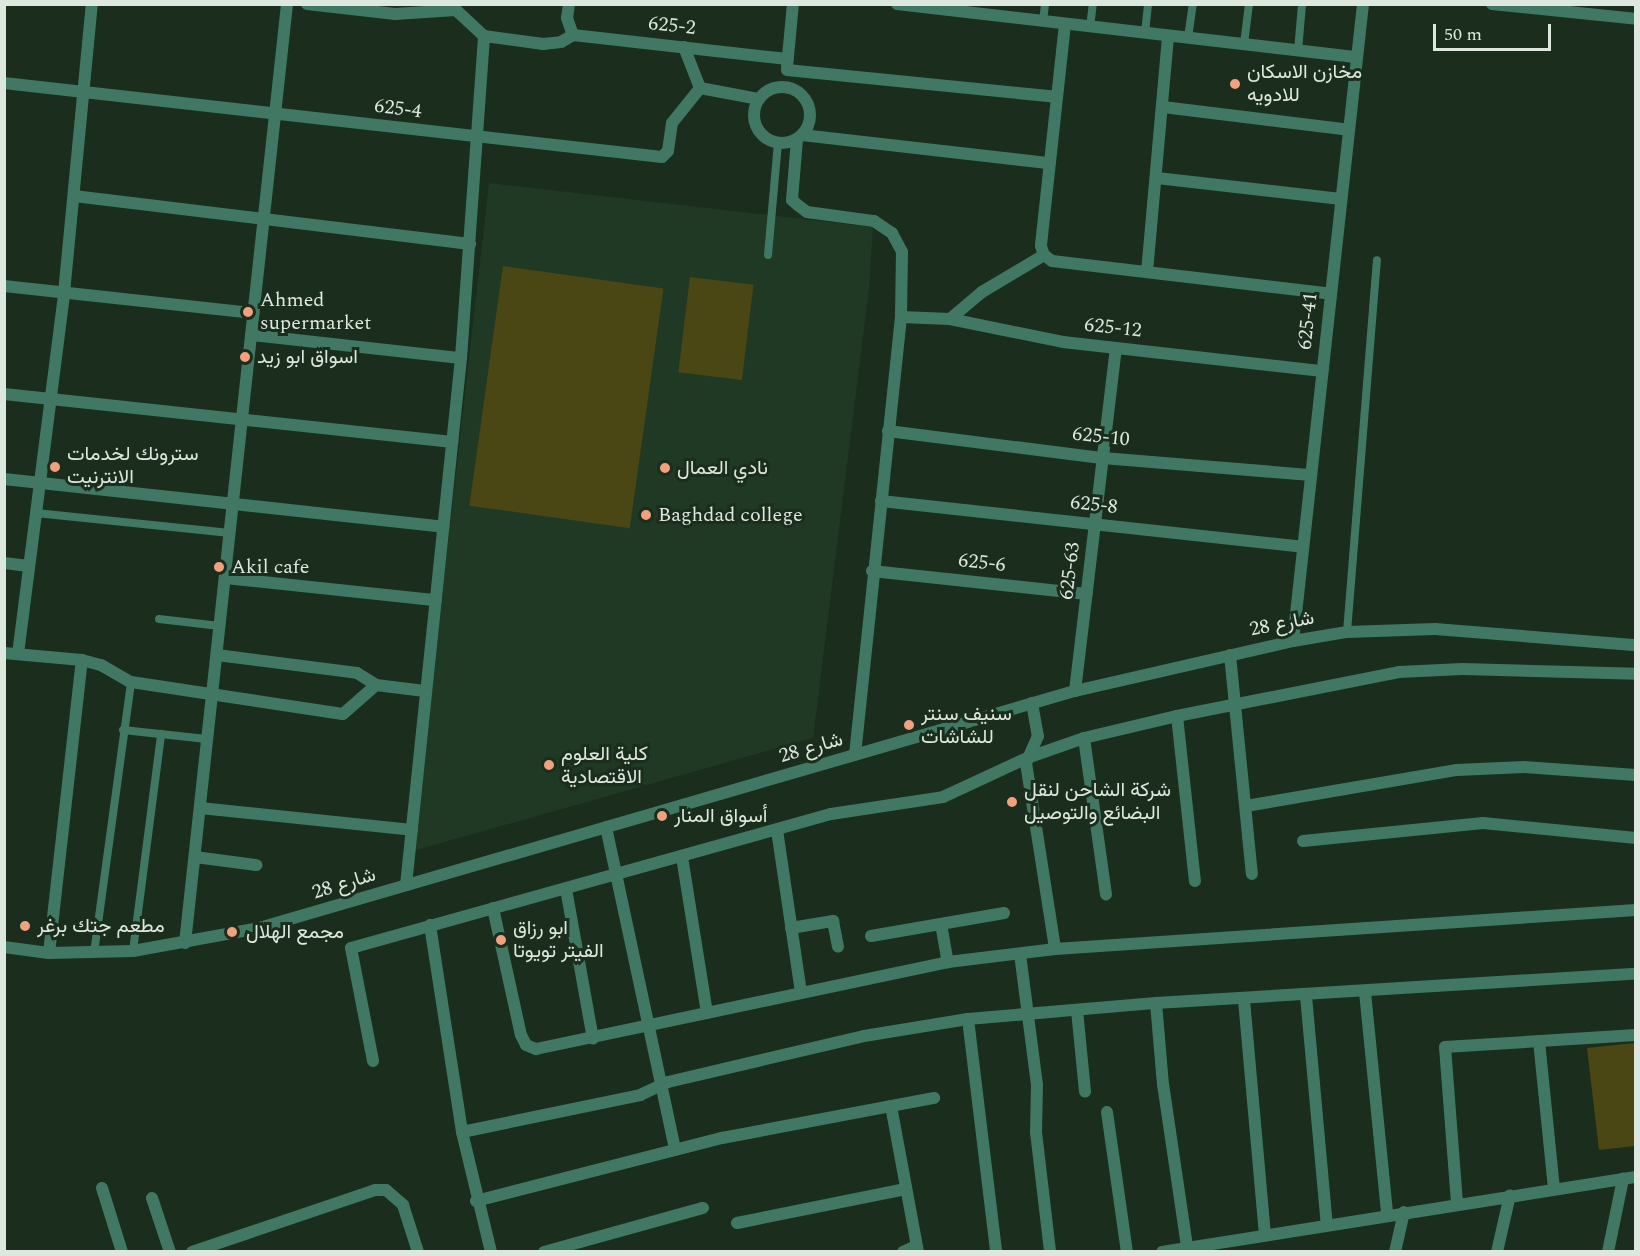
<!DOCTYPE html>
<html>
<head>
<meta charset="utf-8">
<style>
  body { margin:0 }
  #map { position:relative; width:1640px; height:1256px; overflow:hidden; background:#1b2d1d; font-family:Spectral,Vazirmatn,serif }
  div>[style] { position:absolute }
  .built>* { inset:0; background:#203924 }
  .green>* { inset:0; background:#4a4714; transform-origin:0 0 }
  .service>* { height:8px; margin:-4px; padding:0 4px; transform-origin:4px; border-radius:4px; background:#407864 }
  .minor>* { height:12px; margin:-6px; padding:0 6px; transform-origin:6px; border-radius:6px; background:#407864 }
  .minor>.ring { margin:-6px; padding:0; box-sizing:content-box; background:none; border:12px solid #407864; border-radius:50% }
  .tertiary>* { height:12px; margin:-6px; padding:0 6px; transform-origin:6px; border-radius:6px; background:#407864 }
  .dots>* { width:16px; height:16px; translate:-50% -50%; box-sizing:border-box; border:3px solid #1b2d1d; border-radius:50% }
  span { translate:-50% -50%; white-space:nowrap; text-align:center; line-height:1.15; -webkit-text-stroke:6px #1b2d1d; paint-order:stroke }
  .street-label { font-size:20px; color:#dce7dd }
  .poi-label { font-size:20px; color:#dce7dd }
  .left { translate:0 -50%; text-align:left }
  .frame { position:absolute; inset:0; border:6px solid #dce7dd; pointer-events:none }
  .scale { position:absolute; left:1433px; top:24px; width:118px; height:27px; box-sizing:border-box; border:3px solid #dce7dd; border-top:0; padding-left:8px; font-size:18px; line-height:21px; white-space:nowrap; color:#dce7dd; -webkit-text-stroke:4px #1b2d1d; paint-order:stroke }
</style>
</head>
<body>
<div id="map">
  <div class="built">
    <div style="clip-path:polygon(489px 183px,873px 227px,869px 288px,813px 738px,413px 851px)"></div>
  </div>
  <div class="green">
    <div style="left:503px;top:266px;width:162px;height:242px;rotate:8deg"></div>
    <div style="left:690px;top:277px;width:64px;height:96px;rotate:7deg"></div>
    <div style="clip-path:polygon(1635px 1043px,1635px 1146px,1599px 1150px,1587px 1048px)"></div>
  </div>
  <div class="service">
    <div style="left:1043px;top:21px;width:17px;rotate:-83deg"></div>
    <div style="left:1090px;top:27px;width:23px;rotate:-83deg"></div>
    <div style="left:1145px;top:33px;width:29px;rotate:-84deg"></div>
    <div style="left:1188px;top:38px;width:34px;rotate:-82deg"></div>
    <div style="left:1244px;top:44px;width:40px;rotate:-82.9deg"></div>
    <div style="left:1298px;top:51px;width:47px;rotate:-85.1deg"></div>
    <div style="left:768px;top:255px;width:112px;rotate:-84.9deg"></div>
    <div style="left:36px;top:513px;width:195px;rotate:5.9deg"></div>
    <div style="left:159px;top:619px;width:61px;rotate:6.5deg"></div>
    <div style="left:1347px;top:632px;width:373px;rotate:-85.4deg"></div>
    <div style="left:123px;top:730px;width:84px;rotate:6.1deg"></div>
    <div style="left:133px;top:951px;width:219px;rotate:-82.6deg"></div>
    <div style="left:94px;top:953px;width:274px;rotate:-82.2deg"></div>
  </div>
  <div class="minor">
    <div style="left:307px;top:4px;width:89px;rotate:6.5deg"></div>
    <div style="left:395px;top:14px;width:61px;rotate:-3.8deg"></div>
    <div style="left:456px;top:10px;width:38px;rotate:43deg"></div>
    <div style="left:484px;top:36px;width:60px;rotate:7.7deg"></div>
    <div style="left:543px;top:44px;width:18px;rotate:-6deg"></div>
    <div style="left:561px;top:42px;width:14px;rotate:-30deg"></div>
    <div style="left:573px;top:35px;width:216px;rotate:6.4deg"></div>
    <div style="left:569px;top:4px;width:14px;rotate:98deg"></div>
    <div style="left:567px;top:18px;width:18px;rotate:71deg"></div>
    <div style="left:897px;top:4px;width:463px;rotate:6.6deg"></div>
    <div style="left:1492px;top:4px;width:145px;rotate:5.9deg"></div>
    <div style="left:1065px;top:24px;width:223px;rotate:96.2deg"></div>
    <div style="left:1041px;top:246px;width:9px;rotate:72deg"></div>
    <div style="left:1044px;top:255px;width:10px;rotate:37deg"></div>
    <div style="left:1052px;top:261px;width:281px;rotate:6.7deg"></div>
    <div style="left:787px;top:67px;width:63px;rotate:-84.6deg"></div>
    <div style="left:787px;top:70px;width:270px;rotate:5.7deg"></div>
    <div style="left:4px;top:83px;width:662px;rotate:6.42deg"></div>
    <div style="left:662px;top:157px;width:8px;rotate:-45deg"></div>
    <div style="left:668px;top:151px;width:28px;rotate:-82deg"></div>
    <div style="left:672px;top:123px;width:45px;rotate:-51.3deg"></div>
    <div style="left:700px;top:88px;width:44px;rotate:-111.3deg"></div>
    <div class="ring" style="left:754px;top:87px;width:44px;height:44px"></div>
    <div style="left:700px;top:88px;width:59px;rotate:10.7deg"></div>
    <div style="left:1163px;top:107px;width:187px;rotate:7deg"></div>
    <div style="left:802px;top:135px;width:249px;rotate:6.5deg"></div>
    <div style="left:797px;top:139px;width:61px;rotate:94.7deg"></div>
    <div style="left:792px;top:200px;width:9px;rotate:41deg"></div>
    <div style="left:799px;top:206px;width:10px;rotate:37deg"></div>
    <div style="left:807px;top:212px;width:68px;rotate:7.7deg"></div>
    <div style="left:874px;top:221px;width:22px;rotate:34deg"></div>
    <div style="left:892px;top:233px;width:21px;rotate:62deg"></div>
    <div style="left:902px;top:252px;width:65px;rotate:90.9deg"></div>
    <div style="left:901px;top:317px;width:440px;rotate:96deg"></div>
    <div style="left:1157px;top:178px;width:185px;rotate:6.5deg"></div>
    <div style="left:74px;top:196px;width:399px;rotate:6.9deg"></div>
    <div style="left:1147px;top:272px;width:237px;rotate:-84.9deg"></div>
    <div style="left:4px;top:286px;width:251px;rotate:6.2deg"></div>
    <div style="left:901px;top:317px;width:49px;rotate:2.3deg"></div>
    <div style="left:950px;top:319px;width:115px;rotate:11.5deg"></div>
    <div style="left:1063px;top:342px;width:261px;rotate:6.4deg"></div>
    <div style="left:950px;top:319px;width:42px;rotate:-40.2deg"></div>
    <div style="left:982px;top:292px;width:72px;rotate:-30.8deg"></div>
    <div style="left:251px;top:335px;width:211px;rotate:6.3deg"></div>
    <div style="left:4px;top:394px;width:451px;rotate:6.1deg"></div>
    <div style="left:888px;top:431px;width:217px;rotate:7.2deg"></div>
    <div style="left:1103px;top:458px;width:209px;rotate:4.7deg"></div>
    <div style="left:4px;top:479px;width:442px;rotate:6.2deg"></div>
    <div style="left:881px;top:501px;width:424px;rotate:6.2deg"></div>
    <div style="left:4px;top:563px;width:25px;rotate:7deg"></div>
    <div style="left:872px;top:571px;width:216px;rotate:6.1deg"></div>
    <div style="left:225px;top:578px;width:212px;rotate:6deg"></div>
    <div style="left:1293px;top:641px;width:641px;rotate:-83.73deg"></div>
    <div style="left:4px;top:653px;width:78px;rotate:5.1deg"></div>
    <div style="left:82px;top:660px;width:20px;rotate:15deg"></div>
    <div style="left:101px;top:665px;width:34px;rotate:30deg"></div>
    <div style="left:131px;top:682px;width:214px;rotate:8.6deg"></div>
    <div style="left:343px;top:714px;width:44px;rotate:-41.3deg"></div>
    <div style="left:18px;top:654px;width:364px;rotate:-82.7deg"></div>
    <div style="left:64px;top:293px;width:290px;rotate:-84.5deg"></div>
    <div style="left:217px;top:655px;width:141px;rotate:7.3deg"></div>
    <div style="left:357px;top:673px;width:22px;rotate:32deg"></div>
    <div style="left:376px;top:685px;width:49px;rotate:7deg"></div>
    <div style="left:1230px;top:655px;width:220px;rotate:84.3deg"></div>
    <div style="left:1075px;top:691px;width:345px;rotate:-83.2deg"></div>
    <div style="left:1032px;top:703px;width:34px;rotate:80deg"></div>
    <div style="left:1038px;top:736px;width:30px;rotate:114deg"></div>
    <div style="left:1026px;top:763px;width:188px;rotate:81.1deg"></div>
    <div style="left:1177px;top:716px;width:166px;rotate:83.8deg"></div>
    <div style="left:1084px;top:738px;width:158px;rotate:82deg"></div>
    <div style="left:1246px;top:806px;width:214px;rotate:-9.7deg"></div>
    <div style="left:1457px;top:770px;width:67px;rotate:-2.6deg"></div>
    <div style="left:1524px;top:767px;width:112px;rotate:4.1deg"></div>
    <div style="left:200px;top:808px;width:213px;rotate:5.9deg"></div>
    <div style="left:606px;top:827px;width:330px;rotate:77.9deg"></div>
    <div style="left:777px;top:830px;width:164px;rotate:81.6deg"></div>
    <div style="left:1303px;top:841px;width:181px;rotate:-5.7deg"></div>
    <div style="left:1483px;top:823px;width:154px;rotate:5.6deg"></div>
    <div style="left:195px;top:857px;width:62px;rotate:7.5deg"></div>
    <div style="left:682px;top:857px;width:158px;rotate:80.9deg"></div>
    <div style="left:406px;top:885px;width:530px;rotate:-84.04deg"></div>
    <div style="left:461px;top:358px;width:323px;rotate:-85.9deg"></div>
    <div style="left:566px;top:889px;width:152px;rotate:79.8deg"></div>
    <div style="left:493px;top:908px;width:130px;rotate:77.6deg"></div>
    <div style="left:521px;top:1035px;width:11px;rotate:63deg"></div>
    <div style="left:526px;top:1045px;width:11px;rotate:22deg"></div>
    <div style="left:536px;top:1049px;width:421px;rotate:-11.9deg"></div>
    <div style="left:948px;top:962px;width:108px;rotate:-6.9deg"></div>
    <div style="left:1055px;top:949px;width:582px;rotate:-3.84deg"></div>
    <div style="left:941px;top:924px;width:39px;rotate:80deg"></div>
    <div style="left:430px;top:925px;width:209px;rotate:81.2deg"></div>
    <div style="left:462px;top:1132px;width:123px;rotate:76.4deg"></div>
    <div style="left:791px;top:928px;width:43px;rotate:-9.5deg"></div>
    <div style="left:833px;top:921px;width:26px;rotate:79deg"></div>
    <div style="left:871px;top:936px;width:135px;rotate:-9.8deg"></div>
    <div style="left:185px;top:943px;width:945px;rotate:-83.8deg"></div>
    <div style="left:49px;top:953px;width:295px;rotate:-83.6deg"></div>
    <div style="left:1020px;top:954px;width:132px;rotate:82.6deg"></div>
    <div style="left:1037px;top:1085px;width:47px;rotate:91.2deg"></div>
    <div style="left:1036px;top:1132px;width:121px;rotate:83.3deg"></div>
    <div style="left:1365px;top:992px;width:223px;rotate:84.3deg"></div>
    <div style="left:1306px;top:996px;width:230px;rotate:84.8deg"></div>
    <div style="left:1244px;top:1000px;width:236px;rotate:84.9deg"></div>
    <div style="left:1156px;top:1003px;width:81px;rotate:85.1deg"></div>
    <div style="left:1163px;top:1084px;width:165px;rotate:81.6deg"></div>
    <div style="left:1077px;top:1010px;width:82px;rotate:84.4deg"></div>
    <div style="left:968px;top:1019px;width:235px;rotate:83.1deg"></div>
    <div style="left:1539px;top:1041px;width:149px;rotate:84.2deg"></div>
    <div style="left:373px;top:1061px;width:115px;rotate:-101deg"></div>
    <div style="left:351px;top:948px;width:498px;rotate:-15.6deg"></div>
    <div style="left:831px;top:814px;width:113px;rotate:-8.6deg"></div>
    <div style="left:943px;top:797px;width:93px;rotate:-24.9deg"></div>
    <div style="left:1027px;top:758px;width:60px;rotate:-19.3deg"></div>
    <div style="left:1084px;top:738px;width:96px;rotate:-13.3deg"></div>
    <div style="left:1177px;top:716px;width:226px;rotate:-11.2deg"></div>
    <div style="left:1399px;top:672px;width:63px;rotate:-2.7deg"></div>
    <div style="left:1462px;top:669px;width:174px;rotate:1.6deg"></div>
    <div style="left:891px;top:1106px;width:148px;rotate:79.5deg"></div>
    <div style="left:1107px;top:1112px;width:141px;rotate:81.9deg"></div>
    <div style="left:462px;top:1132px;width:182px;rotate:-11.7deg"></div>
    <div style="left:640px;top:1095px;width:31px;rotate:-25deg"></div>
    <div style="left:668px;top:1082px;width:201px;rotate:-13.2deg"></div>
    <div style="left:864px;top:1036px;width:105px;rotate:-9.3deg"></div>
    <div style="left:968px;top:1019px;width:189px;rotate:-4.9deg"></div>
    <div style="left:1156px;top:1003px;width:481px;rotate:-3.5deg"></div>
    <div style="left:102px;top:1188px;width:67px;rotate:72.6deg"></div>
    <div style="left:152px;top:1198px;width:57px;rotate:71.6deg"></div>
    <div style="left:476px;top:1201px;width:254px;rotate:-14.4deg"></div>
    <div style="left:722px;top:1138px;width:216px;rotate:-10.7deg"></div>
    <div style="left:1457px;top:1203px;width:156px;rotate:-94.4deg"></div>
    <div style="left:1445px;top:1047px;width:191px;rotate:-3.6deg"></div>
    <div style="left:737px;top:1223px;width:172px;rotate:-11.4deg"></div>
    <div style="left:192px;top:1252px;width:193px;rotate:-18.7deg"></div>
    <div style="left:375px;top:1190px;width:11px"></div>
    <div style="left:386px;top:1190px;width:23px;rotate:41deg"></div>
    <div style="left:403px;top:1205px;width:49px;rotate:72.3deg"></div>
    <div style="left:544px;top:1252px;width:165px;rotate:-15.5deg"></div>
    <div style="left:903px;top:1252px;width:14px;rotate:-25deg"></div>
    <div style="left:1162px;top:1252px;width:480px;rotate:-9deg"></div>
    <div style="left:1395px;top:1252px;width:41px;rotate:-77.3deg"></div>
    <div style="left:1497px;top:1252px;width:58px;rotate:-77.2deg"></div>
    <div style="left:1608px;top:1252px;width:75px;rotate:-78.4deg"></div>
  </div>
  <div class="tertiary">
    <div style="left:4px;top:947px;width:45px;rotate:7.6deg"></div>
    <div style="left:49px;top:953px;width:84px;rotate:-1.4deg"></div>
    <div style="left:133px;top:951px;width:128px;rotate:-10.3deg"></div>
    <div style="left:259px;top:928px;width:850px;rotate:-16.2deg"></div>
    <div style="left:1075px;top:691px;width:224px;rotate:-12.9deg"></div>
    <div style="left:1293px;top:641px;width:55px;rotate:-9.5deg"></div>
    <div style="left:1347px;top:632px;width:88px;rotate:-2deg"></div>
    <div style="left:1435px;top:629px;width:202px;rotate:4.6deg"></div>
  </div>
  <div class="dots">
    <div style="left:1235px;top:84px;background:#f1a17d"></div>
    <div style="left:248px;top:312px;background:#f1a17d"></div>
    <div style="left:245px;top:357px;background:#f1a17d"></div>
    <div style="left:55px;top:467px;background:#f1a17d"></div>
    <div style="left:665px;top:468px;background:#f1a17d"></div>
    <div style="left:646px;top:515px;background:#f1a17d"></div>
    <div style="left:219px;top:567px;background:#f1a17d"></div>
    <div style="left:909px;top:725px;background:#f1a17d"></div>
    <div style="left:549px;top:765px;background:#f1a17d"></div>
    <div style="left:1012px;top:802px;background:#f1a17d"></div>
    <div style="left:662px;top:816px;background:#f1a17d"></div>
    <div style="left:25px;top:926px;background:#f1a17d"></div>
    <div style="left:232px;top:932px;background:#f1a17d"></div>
    <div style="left:501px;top:940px;background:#f1a17d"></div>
  </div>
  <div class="street-label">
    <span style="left:672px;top:26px;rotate:6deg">625-2</span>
    <span style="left:398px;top:109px;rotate:7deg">625-4</span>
    <span style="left:1308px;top:321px;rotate:-84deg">625-41</span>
    <span style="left:1113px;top:328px;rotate:6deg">625-12</span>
    <span style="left:1101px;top:437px;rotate:6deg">625-10</span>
    <span style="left:1094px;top:505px;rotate:6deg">625-8</span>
    <span style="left:982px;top:563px;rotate:6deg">625-6</span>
    <span style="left:1070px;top:571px;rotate:-83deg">625-63</span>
    <span style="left:1282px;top:624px;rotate:-11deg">شارع 28</span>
    <span style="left:811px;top:748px;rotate:-16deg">شارع 28</span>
    <span style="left:344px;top:884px;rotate:-17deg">شارع 28</span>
  </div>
  <div class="poi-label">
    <span class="left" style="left:1247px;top:84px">مخازن الاسكان<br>للادويه</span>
    <span class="left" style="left:260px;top:312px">Ahmed<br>supermarket</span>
    <span class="left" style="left:257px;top:357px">اسواق ابو زيد</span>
    <span class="left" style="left:67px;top:466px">سترونك لخدمات<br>الانترنيت</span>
    <span class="left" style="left:677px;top:468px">نادي العمال</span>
    <span class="left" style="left:658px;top:515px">Baghdad college</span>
    <span class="left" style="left:231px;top:567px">Akil cafe</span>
    <span class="left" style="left:921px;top:726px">سنيف سنتر<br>للشاشات</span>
    <span class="left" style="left:561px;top:766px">كلية العلوم<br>الاقتصادية</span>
    <span class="left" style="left:1024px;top:802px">شركة الشاحن لنقل<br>البضائع والتوصيل</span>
    <span class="left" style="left:674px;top:816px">أسواق المنار</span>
    <span class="left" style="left:37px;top:926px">مطعم جتك برغر</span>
    <span class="left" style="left:513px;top:940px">ابو رزاق<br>الفيتر تويوتا</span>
    <span class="left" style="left:246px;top:932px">مجمع الهلال</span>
  </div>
  <div class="frame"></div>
  <div class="scale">50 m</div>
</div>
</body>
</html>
